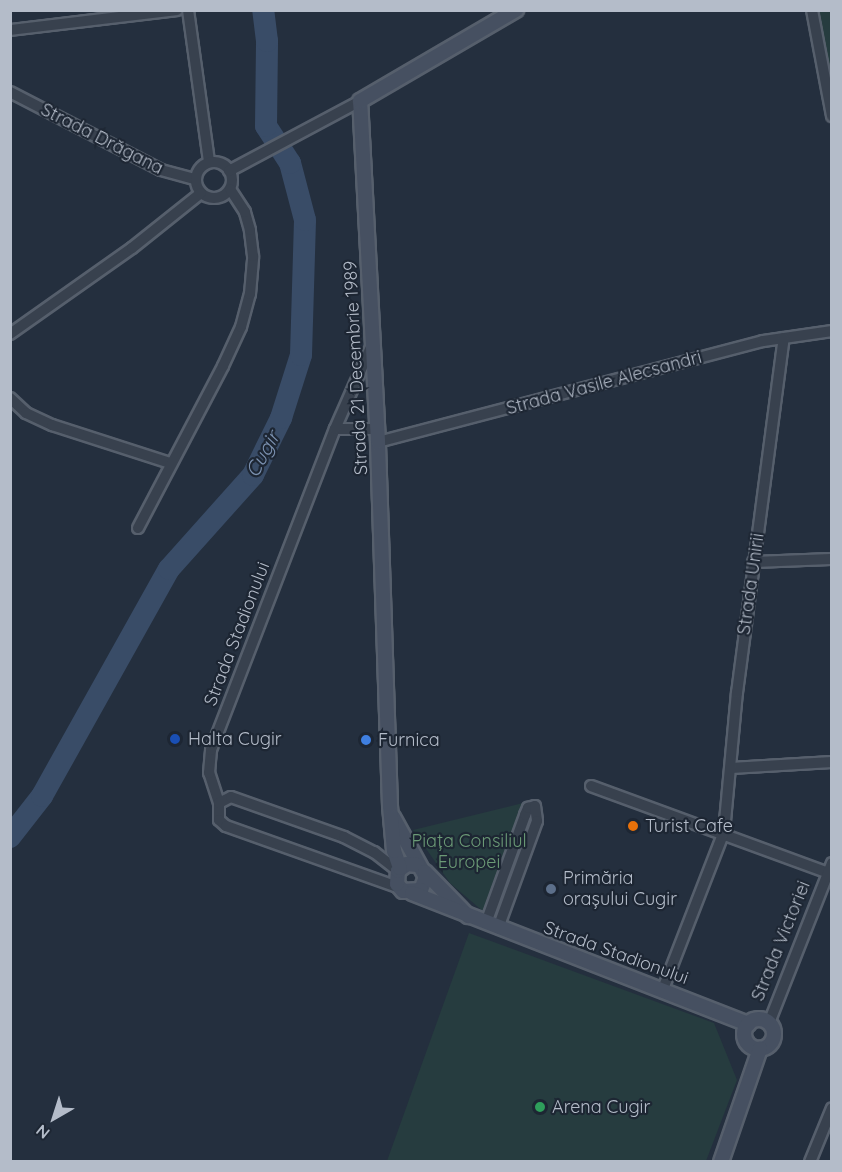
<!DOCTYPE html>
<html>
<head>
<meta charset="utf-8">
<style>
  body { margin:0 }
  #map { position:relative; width:842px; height:1172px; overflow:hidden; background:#242f3e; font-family:Quicksand,sans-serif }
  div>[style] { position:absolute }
  .green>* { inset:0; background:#263c3f }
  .river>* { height:22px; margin:-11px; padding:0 11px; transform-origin:11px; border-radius:11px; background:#394c67 }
  .roads { filter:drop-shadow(2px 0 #565f6c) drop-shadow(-2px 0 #565f6c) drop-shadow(0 2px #565f6c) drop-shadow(0 -2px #565f6c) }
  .street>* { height:10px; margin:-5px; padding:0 5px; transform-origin:5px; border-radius:5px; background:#38414e }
  .street>.ring { margin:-5px; padding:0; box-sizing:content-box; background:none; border:10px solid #38414e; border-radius:50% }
  .secondary>* { height:14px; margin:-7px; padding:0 7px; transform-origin:7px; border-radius:7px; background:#465061 }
  .secondary>.ring { margin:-7px; padding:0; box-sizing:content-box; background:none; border:14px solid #465061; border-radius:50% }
  .dots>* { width:16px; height:16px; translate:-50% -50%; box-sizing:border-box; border:3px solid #1d2633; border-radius:50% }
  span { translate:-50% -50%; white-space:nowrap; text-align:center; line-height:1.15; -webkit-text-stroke:4.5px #1d2633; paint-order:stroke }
  .street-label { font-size:18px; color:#b4bcc9 }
  .poi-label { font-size:18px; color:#b4bcc9 }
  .left { translate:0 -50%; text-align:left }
  .park-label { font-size:18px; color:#6b9a76 }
  .water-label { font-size:20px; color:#7c92b1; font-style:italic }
  .frame { position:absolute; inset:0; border:12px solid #b4bcc9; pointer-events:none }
  .north { position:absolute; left:24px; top:1088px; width:60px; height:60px; -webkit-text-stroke:4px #1d2633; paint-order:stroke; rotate:219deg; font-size:16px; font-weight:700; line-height:24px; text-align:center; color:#b4bcc9 }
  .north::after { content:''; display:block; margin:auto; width:21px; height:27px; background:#b4bcc9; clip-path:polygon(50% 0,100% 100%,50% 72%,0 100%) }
</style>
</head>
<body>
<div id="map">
  <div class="green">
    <div style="clip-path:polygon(817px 11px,831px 11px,831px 90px)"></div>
    <div style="clip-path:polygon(523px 803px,485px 913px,450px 883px,413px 830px)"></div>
    <div style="clip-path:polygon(469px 933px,714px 1023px,737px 1080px,706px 1161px,387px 1161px)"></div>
  </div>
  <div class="river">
    <div style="left:10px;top:837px;width:52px;rotate:-52deg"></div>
    <div style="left:42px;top:796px;width:260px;rotate:-60.8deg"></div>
    <div style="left:169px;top:569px;width:126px;rotate:-48.2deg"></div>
    <div style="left:253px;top:475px;width:64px;rotate:-63.8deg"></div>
    <div style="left:281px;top:418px;width:66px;rotate:-72.4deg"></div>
    <div style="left:301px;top:355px;width:135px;rotate:-88.3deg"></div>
    <div style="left:305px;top:220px;width:59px;rotate:-104.7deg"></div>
    <div style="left:290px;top:163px;width:44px;rotate:-123deg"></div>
    <div style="left:266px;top:126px;width:85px;rotate:-89.3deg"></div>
    <div style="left:267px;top:41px;width:31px;rotate:-97deg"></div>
  </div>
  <div class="roads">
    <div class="street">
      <div style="left:188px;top:10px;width:153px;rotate:82.1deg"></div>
      <div style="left:812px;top:10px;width:108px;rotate:79.3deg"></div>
      <div style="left:10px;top:30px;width:168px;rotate:-6.8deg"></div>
      <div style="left:10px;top:92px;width:170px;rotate:27.3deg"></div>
      <div style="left:161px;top:170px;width:35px;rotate:15deg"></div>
      <div class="ring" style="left:196px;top:162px;width:26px;height:26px"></div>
      <div style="left:229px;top:171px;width:149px;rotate:-28.1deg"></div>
      <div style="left:10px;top:334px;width:149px;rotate:-35.2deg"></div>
      <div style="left:132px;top:248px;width:88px;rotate:-38.6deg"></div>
      <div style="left:10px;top:398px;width:22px;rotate:43deg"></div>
      <div style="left:26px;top:413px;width:29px;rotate:25deg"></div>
      <div style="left:52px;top:425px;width:124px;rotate:17.9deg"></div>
      <div style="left:335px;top:429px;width:42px"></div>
      <div style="left:378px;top:442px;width:398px;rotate:-14.7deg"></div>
      <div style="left:763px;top:341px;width:70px;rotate:-8.2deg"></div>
      <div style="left:138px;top:528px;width:183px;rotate:-62.3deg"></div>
      <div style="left:223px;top:366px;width:43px;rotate:-65.2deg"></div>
      <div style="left:241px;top:327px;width:34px;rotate:-75deg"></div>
      <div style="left:250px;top:294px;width:38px;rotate:-85deg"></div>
      <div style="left:253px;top:256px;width:26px;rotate:-97deg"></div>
      <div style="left:250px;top:230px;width:19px;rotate:-106deg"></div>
      <div style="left:245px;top:212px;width:27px;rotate:-123deg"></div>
      <div style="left:753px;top:562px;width:79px;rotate:-2.2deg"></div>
      <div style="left:731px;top:768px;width:101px;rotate:-3.4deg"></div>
      <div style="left:591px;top:786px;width:257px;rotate:20.1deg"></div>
      <div style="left:219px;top:803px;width:32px;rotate:-108deg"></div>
      <div style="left:209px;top:773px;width:23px;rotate:-85deg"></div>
      <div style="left:211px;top:750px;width:344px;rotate:-68.9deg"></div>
      <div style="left:335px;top:429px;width:90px;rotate:-66.3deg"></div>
      <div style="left:219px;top:803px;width:17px;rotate:90deg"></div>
      <div style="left:219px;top:820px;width:9px;rotate:41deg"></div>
      <div style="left:226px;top:826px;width:185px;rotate:19.6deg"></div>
      <div style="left:219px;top:803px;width:13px;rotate:-27deg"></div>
      <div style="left:231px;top:797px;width:120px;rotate:19.5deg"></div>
      <div style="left:344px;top:837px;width:34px;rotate:27deg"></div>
      <div style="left:374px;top:852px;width:31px;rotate:38deg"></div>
      <div style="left:486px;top:923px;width:115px;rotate:-70.1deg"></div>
      <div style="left:525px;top:815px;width:8px;rotate:-67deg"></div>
      <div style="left:528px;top:808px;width:7px;rotate:-16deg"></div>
      <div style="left:535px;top:806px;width:15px;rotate:82deg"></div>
      <div style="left:537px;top:821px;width:114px;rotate:110deg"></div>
      <div style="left:663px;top:989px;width:168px;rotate:-68.8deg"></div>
      <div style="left:724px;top:832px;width:140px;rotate:-84.7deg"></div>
      <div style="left:737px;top:693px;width:358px;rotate:-82.5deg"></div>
      <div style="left:769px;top:1023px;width:172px;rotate:-68.5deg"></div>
      <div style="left:810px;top:1162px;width:58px;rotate:-67.8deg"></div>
    </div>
    <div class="secondary">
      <div style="left:393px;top:817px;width:68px;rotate:61.2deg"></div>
      <div style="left:426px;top:877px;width:14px;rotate:111deg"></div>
      <div style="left:421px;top:890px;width:18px;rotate:177deg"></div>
      <div style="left:403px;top:891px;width:9px;rotate:-131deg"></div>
      <div style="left:397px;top:884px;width:13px;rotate:-86deg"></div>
      <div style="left:398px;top:871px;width:11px;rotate:-38deg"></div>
      <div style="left:407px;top:864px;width:11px;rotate:5deg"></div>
      <div style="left:400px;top:868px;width:18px;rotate:-109deg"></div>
      <div style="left:394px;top:851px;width:45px;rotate:-95.1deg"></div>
      <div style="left:390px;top:806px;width:364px;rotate:-91.9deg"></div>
      <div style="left:378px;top:442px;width:341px;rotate:-93deg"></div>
      <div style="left:360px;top:101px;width:181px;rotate:-30.3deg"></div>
      <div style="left:425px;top:872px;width:62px;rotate:45.7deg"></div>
      <div style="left:412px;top:893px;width:361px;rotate:21.3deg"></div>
      <div class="ring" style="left:744px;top:1019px;width:16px;height:16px"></div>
      <div style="left:721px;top:1162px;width:120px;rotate:-71deg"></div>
    </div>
  </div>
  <div class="dots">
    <div style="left:175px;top:739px;background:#1a4fb4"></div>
    <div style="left:366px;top:740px;background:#3f7fe0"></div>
    <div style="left:633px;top:826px;background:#e8710a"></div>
    <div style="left:551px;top:889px;background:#5c6f8a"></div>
    <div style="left:540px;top:1107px;background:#2e9e5b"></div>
  </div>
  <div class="street-label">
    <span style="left:102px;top:139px;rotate:27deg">Strada Drăgana</span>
    <span style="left:356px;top:368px;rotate:-93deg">Strada 21 Decembrie 1989</span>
    <span style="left:604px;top:383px;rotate:-15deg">Strada Vasile Alecsandri</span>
    <span style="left:751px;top:584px;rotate:-82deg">Strada Unirii</span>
    <span style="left:237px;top:634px;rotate:-69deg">Strada Stadionului</span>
    <span style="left:781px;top:941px;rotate:-68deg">Strada Victoriei</span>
    <span style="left:616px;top:953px;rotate:20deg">Strada Stadionului</span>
  </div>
  <div class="poi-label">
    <span class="left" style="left:188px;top:739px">Halta Cugir</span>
    <span class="left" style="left:378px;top:740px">Furnica</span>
    <span class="left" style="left:645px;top:826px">Turist Cafe</span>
    <span class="left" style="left:563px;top:889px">Primăria<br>orașului Cugir</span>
    <span class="left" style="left:552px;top:1107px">Arena Cugir</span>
  </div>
  <div class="park-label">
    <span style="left:469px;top:852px">Piața Consiliul<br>Europei</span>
  </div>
  <div class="water-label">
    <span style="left:262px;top:454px;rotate:-61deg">Cugir</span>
  </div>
  <div class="frame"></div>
  <div class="north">N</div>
</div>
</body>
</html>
